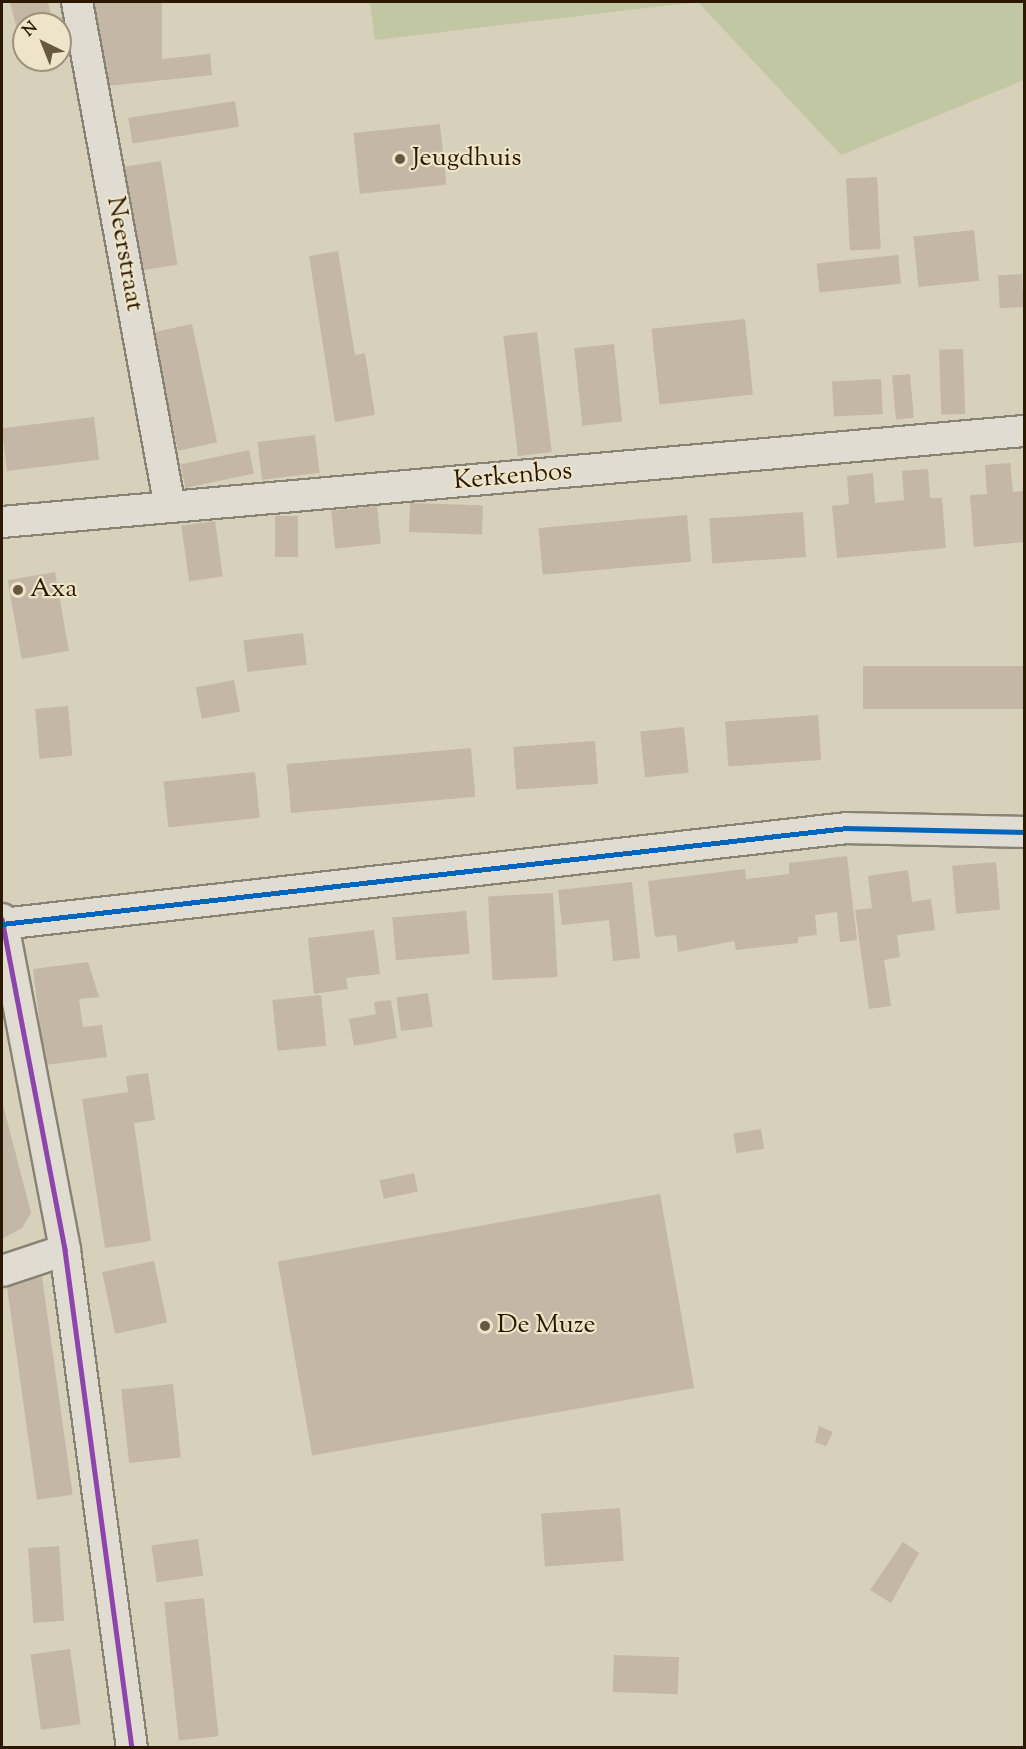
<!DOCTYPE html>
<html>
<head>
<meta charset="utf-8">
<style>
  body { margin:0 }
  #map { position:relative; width:1026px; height:1749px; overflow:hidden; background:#d7d0ba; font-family:"Sorts Mill Goudy",serif }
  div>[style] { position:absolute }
  .green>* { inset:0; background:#c0c7a2 }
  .building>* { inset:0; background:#c4b7a5; transform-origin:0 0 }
  .roads { filter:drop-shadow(2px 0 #898374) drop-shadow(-2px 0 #898374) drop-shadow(0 2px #898374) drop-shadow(0 -2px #898374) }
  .street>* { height:30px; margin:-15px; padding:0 15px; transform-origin:15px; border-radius:15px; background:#e0dcd1 }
  .bus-1>* { height:4.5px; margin:-2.25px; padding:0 2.25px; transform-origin:2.25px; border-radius:2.25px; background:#8e44ad }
  .bus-2>* { height:4.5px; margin:-2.25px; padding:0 2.25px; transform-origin:2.25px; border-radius:2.25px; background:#0065bd }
  .dots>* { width:16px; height:16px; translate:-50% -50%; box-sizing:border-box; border:3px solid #ede4ca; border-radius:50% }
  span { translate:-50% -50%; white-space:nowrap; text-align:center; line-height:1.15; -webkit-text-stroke:4.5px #ede4ca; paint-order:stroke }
  .poi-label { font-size:26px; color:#2b1801 }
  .left { translate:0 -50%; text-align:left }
  .street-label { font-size:26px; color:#2b1801 }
  .frame { position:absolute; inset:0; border:3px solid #2b1801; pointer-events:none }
  .north { position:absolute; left:12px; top:12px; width:60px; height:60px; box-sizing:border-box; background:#ede4ca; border:2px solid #9f927a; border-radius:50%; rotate:317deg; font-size:16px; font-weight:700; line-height:24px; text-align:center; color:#2b1801 }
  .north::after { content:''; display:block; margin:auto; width:21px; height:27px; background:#675842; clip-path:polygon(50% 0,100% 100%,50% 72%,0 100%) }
</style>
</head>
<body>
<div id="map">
  <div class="green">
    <div style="clip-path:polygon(370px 2px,697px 2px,375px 40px)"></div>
    <div style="clip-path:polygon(698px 2px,1024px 2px,1024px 80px,841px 155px)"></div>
  </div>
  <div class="building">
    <div style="clip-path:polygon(10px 2px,48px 2px,53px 24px,24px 24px,24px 57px)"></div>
    <div style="clip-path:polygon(89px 2px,162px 2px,162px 59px,210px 54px,212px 75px,98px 87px)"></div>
    <div style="clip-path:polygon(24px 60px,58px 60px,58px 61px,26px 68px)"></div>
    <div style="left:235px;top:101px;width:26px;height:108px;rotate:81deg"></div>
    <div style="left:440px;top:124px;width:61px;height:87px;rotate:84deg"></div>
    <div style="left:161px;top:161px;width:105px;height:42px;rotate:81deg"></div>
    <div style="left:877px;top:177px;width:72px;height:31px;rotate:87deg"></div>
    <div style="left:974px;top:230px;width:51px;height:61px;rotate:84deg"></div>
    <div style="clip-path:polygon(338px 251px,355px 355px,365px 353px,375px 415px,335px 422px,309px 256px)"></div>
    <div style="left:898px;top:255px;width:29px;height:82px;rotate:84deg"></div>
    <div style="left:1022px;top:274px;width:33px;height:24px;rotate:87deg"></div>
    <div style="left:745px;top:319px;width:76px;height:94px;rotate:84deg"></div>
    <div style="left:192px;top:324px;width:121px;height:40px;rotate:78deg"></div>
    <div style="left:537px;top:332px;width:121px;height:34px;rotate:83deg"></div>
    <div style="left:614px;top:344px;width:78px;height:40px;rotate:84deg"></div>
    <div style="left:963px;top:349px;width:65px;height:24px;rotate:88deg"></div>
    <div style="left:910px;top:374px;width:44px;height:18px;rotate:85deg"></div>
    <div style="left:881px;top:379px;width:35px;height:49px;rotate:87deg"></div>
    <div style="left:94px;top:417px;width:43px;height:93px;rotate:83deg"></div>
    <div style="left:315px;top:435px;width:38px;height:58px;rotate:83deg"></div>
    <div style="left:249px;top:450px;width:24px;height:70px;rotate:78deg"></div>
    <div style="clip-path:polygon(1010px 463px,1013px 492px,1024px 491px,1024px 542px,974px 547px,970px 495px,987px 494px,985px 465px)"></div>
    <div style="clip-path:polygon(928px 469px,930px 498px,942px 498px,946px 548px,837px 558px,832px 506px,849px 504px,847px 476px,873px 473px,875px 503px,904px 500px,902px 471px)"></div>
    <div style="left:410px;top:503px;width:73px;height:29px;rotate:2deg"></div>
    <div style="left:377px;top:506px;width:38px;height:46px;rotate:84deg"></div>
    <div style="left:803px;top:512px;width:45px;height:94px;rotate:86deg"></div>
    <div style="left:687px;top:515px;width:47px;height:149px;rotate:85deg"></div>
    <div style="left:298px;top:516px;width:41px;height:23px;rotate:90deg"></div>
    <div style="left:215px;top:521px;width:56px;height:34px;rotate:82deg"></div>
    <div style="left:55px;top:572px;width:80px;height:48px;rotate:80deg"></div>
    <div style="left:303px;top:633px;width:32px;height:60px;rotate:83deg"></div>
    <div style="left:1024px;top:666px;width:43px;height:161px;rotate:90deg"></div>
    <div style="left:234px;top:680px;width:32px;height:39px;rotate:79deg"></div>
    <div style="left:68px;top:706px;width:50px;height:33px;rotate:85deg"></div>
    <div style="left:818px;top:715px;width:45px;height:93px;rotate:86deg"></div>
    <div style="left:684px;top:727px;width:46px;height:44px;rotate:84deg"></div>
    <div style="left:595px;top:741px;width:43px;height:82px;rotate:86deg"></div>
    <div style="left:471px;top:748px;width:49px;height:185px;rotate:85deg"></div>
    <div style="left:255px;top:772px;width:46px;height:92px;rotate:84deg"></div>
    <div style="clip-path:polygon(847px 856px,857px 940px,840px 942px,837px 912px,815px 915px,817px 935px,798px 937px,798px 943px,736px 950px,734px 941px,678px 952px,676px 935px,655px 937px,648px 881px,745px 869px,746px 879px,789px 874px,789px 863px)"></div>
    <div style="left:996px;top:862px;width:48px;height:44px;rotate:85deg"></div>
    <div style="clip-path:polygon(908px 870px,912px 902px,931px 899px,935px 930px,897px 935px,900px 957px,884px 960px,891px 1006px,869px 1009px,855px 910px,872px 908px,868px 876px)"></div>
    <div style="clip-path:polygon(632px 882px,640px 958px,613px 961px,609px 920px,562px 925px,558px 890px)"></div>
    <div style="left:553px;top:893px;width:84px;height:65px;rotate:87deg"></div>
    <div style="left:466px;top:911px;width:43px;height:74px;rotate:85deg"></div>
    <div style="clip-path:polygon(374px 930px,380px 974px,346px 978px,348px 989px,314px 994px,308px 938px)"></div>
    <div style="clip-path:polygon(88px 962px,99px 997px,79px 999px,83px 1027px,102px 1025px,107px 1057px,45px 1065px,33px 969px)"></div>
    <div style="left:428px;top:993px;width:34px;height:32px;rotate:82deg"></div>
    <div style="left:321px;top:995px;width:51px;height:49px;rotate:84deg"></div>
    <div style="clip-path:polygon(391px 1000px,397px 1038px,354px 1046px,349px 1019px,376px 1014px,374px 1002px)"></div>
    <div style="clip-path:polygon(148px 1073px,155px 1120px,134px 1123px,151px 1241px,105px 1248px,82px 1099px,128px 1092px,126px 1076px)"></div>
    <div style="clip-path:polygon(2px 1101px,31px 1213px,22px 1228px,2px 1239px)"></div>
    <div style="left:761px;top:1129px;width:20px;height:28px;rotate:81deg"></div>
    <div style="left:414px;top:1173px;width:19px;height:35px;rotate:78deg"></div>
    <div style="left:660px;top:1194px;width:197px;height:388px;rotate:80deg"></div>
    <div style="left:154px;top:1261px;width:63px;height:53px;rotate:78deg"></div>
    <div style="left:42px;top:1277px;width:220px;height:36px;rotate:82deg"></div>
    <div style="left:173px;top:1384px;width:74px;height:52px;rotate:84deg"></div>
    <div style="clip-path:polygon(819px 1426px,833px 1432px,826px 1446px,815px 1442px)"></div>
    <div style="left:620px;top:1508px;width:53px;height:79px;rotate:86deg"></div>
    <div style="left:198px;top:1539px;width:37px;height:47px;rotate:82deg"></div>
    <div style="clip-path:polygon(903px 1542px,919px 1553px,891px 1603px,870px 1590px)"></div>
    <div style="left:59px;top:1546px;width:75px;height:31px;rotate:86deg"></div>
    <div style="left:204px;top:1598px;width:139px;height:40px;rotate:84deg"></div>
    <div style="left:70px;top:1649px;width:76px;height:40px;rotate:82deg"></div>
    <div style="left:614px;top:1655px;width:65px;height:37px;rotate:2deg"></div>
  </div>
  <div class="roads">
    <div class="street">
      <div style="left:77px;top:2px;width:513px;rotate:79.57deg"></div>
      <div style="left:2px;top:522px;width:1026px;rotate:-5.09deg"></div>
      <div style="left:2px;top:919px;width:337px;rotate:79.2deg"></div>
      <div style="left:65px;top:1250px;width:502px;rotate:82.34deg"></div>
      <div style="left:2px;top:924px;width:850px;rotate:-6.48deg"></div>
      <div style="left:847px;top:828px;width:177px;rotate:1.3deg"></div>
      <div style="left:2px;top:1271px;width:66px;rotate:-18.4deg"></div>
    </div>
  </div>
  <div class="bus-1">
    <div style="left:2px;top:919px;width:337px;rotate:79.2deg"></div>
    <div style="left:65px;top:1250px;width:502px;rotate:82.34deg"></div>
  </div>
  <div class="bus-2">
    <div style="left:2px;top:924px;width:850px;rotate:-6.48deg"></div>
    <div style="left:847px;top:828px;width:177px;rotate:1.3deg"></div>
  </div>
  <div class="dots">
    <div style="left:400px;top:159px;background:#675842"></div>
    <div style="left:18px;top:590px;background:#675842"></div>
    <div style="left:485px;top:1326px;background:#675842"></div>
  </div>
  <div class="poi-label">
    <span class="left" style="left:412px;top:159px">Jeugdhuis</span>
    <span class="left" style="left:30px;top:590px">Axa</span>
    <span class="left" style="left:497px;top:1326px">De Muze</span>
  </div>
  <div class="street-label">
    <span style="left:124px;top:254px;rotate:80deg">Neerstraat</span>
    <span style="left:513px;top:477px;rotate:-5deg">Kerkenbos</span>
  </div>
  <div class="frame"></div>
  <div class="north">N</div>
</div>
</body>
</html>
